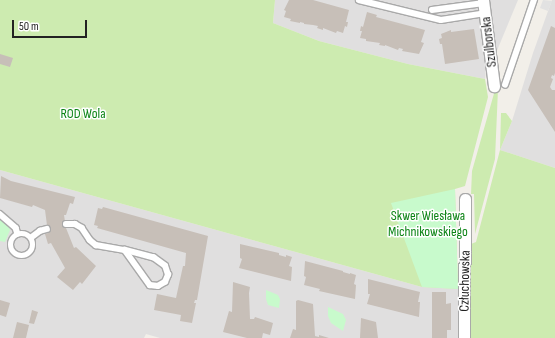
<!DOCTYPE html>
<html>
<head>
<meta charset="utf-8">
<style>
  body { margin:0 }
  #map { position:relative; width:555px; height:338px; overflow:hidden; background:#f2efe9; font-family:"Sofia Sans Condensed",sans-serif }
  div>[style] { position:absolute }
  .residential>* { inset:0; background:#e0dfdf }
  .grass>* { inset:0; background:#cdebb0 }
  .park>* { inset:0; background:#c8facc }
  .parking>* { inset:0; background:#e2e2e2 }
  .building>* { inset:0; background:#c7bfb8 }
  .roads { filter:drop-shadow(1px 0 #a9a9a9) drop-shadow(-1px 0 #a9a9a9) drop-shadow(0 1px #a9a9a9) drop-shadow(0 -1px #a9a9a9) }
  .lane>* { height:5.5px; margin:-2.75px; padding:0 2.75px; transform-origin:2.75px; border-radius:2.75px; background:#fff }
  .lane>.ring { margin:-2.75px; padding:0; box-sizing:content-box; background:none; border:5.5px solid #fff; border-radius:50% }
  .street>* { height:11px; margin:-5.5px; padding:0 5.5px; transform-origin:5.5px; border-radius:5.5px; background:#fff }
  span { translate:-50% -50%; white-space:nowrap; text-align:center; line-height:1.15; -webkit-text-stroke:3px #fff; paint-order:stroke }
  .street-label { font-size:14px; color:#222 }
  .park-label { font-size:14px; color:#0c8416 }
  .scale { position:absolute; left:12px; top:20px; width:75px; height:18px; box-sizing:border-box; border:2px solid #222; border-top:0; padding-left:5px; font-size:12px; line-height:14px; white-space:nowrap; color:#222; -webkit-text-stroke:3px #fff; paint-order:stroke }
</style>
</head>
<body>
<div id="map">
  <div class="residential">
    <div style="clip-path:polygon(275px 0,479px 0,486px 69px,485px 79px,408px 64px,319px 41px,273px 23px)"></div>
    <div style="clip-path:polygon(488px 0,518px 0,496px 53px)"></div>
    <div style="clip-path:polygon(552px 0,555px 0,555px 168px,500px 150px,512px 121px,533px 53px)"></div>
    <div style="clip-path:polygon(0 170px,422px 287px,458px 289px,459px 338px,160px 338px,146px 334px,144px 338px,0 338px)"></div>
  </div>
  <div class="grass">
    <div style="clip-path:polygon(0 0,275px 0,273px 23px,319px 41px,408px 64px,485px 79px,488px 97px,465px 186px,455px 189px,458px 289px,422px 287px,0 170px)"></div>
    <div style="clip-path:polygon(498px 89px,495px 159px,475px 234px,474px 194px,471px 194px,472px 171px,495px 90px)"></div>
    <div style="clip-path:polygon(501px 113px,506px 113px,512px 121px,500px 150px,555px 168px,555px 338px,468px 338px,471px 244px,476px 242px,500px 150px)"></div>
  </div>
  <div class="park">
    <div style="clip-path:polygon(455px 189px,458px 289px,422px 287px,391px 203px)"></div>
    <div style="clip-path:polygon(0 219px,8px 225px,10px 230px,5px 242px,0 241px)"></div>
    <div style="clip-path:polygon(266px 290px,278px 295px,280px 299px,279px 308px,268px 305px,266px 299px)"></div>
    <div style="clip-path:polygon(328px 307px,343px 314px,346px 320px,343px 331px,331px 323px,328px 316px)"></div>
  </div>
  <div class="parking">
    <div style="clip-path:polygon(543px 0,552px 1px,548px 11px,540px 8px)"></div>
  </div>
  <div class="building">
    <div style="clip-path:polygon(289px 0,313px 0,349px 10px,346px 22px,348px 22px,347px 27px,345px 26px,343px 33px,337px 31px,336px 33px,323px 28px,323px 30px,317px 28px,318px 26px,313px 25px,304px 24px,304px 23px,300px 22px,300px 23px,290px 21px,291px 19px,284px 17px,286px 11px,284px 10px)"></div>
    <div style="clip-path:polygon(367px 12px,377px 15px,376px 17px,425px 30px,421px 42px,424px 43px,419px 54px,402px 51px,403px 49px,399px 48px,398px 50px,385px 45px,385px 46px,379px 45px,380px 43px,366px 41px,366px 39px,360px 38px,362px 31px,360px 31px,361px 26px,363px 27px)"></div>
    <div style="clip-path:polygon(551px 26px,555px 28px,555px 73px,554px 76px,552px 75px,551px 78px,553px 79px,550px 87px,552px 90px,555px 90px,555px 132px,528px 90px)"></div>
    <div style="clip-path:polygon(474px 29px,479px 59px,445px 64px,442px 44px,440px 44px,439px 39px,442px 38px,441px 34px,451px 30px,451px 32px)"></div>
    <div style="clip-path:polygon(0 54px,13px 58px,10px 67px,0 64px)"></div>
    <div style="clip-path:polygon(1px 176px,11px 181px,75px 197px,73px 204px,70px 203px,66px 215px,64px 215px,66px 228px,74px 248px,76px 247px,96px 266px,82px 284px,80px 282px,73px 290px,57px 277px,65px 268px,51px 243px,48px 244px,45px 234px,48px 233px,45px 210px,33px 205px,32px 207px,0 198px)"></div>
    <div style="clip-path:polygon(103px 207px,208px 236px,197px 300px,195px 300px,194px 303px,196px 303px,192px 323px,180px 321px,181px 315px,154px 310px,157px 294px,176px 298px,183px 266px,185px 266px,186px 253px,97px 228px,98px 226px,94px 225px,98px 208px,102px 209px)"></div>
    <div style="clip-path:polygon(240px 244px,279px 253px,279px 255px,286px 257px,286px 255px,292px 257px,289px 266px,292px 267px,291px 281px,239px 268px,242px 259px,240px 258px)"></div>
    <div style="clip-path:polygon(305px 261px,343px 271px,343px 272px,350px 274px,350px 273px,356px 275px,354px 284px,356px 285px,355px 299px,319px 291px,320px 289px,304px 285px,306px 277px,304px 276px)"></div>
    <div style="clip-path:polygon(368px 279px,420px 292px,418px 302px,420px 302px,419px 317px,367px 304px,370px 294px,368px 294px)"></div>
    <div style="clip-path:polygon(233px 282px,250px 287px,249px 293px,250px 319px,254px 319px,255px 317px,273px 323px,270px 335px,263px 333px,262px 338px,247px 338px,223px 332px,229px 311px,232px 312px)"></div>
    <div style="clip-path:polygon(432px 292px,446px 292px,446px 304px,451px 303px,451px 330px,447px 330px,447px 338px,432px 338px)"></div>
    <div style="clip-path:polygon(0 300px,10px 303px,6px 317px,0 315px)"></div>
    <div style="clip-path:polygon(298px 300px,313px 304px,315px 336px,319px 337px,319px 335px,329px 338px,290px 338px,293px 329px,296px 330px,296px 301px)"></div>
    <div style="clip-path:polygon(32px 310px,38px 312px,34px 324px,29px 323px)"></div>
    <div style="clip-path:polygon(361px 318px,376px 322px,378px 338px,360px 338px)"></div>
    <div style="clip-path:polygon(17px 322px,29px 325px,26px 338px,13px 338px)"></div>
  </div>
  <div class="roads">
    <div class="lane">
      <div style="left:359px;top:0;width:84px;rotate:13.7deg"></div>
      <div style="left:441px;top:20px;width:46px;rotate:-8.8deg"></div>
      <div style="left:432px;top:10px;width:52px;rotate:-7.7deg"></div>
      <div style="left:505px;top:85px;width:90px;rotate:-71.2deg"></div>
      <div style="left:0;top:214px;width:21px;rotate:41deg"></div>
      <div style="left:16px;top:228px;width:6px;rotate:72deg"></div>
      <div style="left:66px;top:224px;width:9px"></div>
      <div style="left:75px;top:224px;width:8px;rotate:30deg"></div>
      <div style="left:82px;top:228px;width:14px;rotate:56deg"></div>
      <div style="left:90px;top:240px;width:8px;rotate:40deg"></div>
      <div style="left:96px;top:245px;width:29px;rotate:10deg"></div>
      <div style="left:125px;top:250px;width:43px;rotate:54.5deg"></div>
      <div style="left:150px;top:285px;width:8px;rotate:7deg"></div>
      <div style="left:158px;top:286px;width:8px;rotate:-30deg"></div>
      <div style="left:165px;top:282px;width:8px;rotate:-67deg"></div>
      <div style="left:168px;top:275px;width:9px;rotate:-108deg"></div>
      <div style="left:165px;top:266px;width:14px;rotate:-144deg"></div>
      <div style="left:154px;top:258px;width:30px;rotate:-165deg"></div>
      <div class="ring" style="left:11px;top:234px;width:16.5px;height:16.5px"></div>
      <div style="left:32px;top:237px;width:10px;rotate:-37deg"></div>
      <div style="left:40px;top:231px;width:7px;rotate:-16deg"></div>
    </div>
    <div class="street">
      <div style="left:483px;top:0;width:87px;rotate:82.7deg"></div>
      <div style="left:464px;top:338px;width:139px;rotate:-89.6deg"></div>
    </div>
  </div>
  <div class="street-label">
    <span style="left:489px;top:42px;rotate:-97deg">Szulborska</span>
    <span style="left:465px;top:281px;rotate:-89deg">Człuchowska</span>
  </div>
  <div class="park-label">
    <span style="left:83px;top:114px">ROD Wola</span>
    <span style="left:428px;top:224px">Skwer Wiesława<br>Michnikowskiego</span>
  </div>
  <div class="scale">50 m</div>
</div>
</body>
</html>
